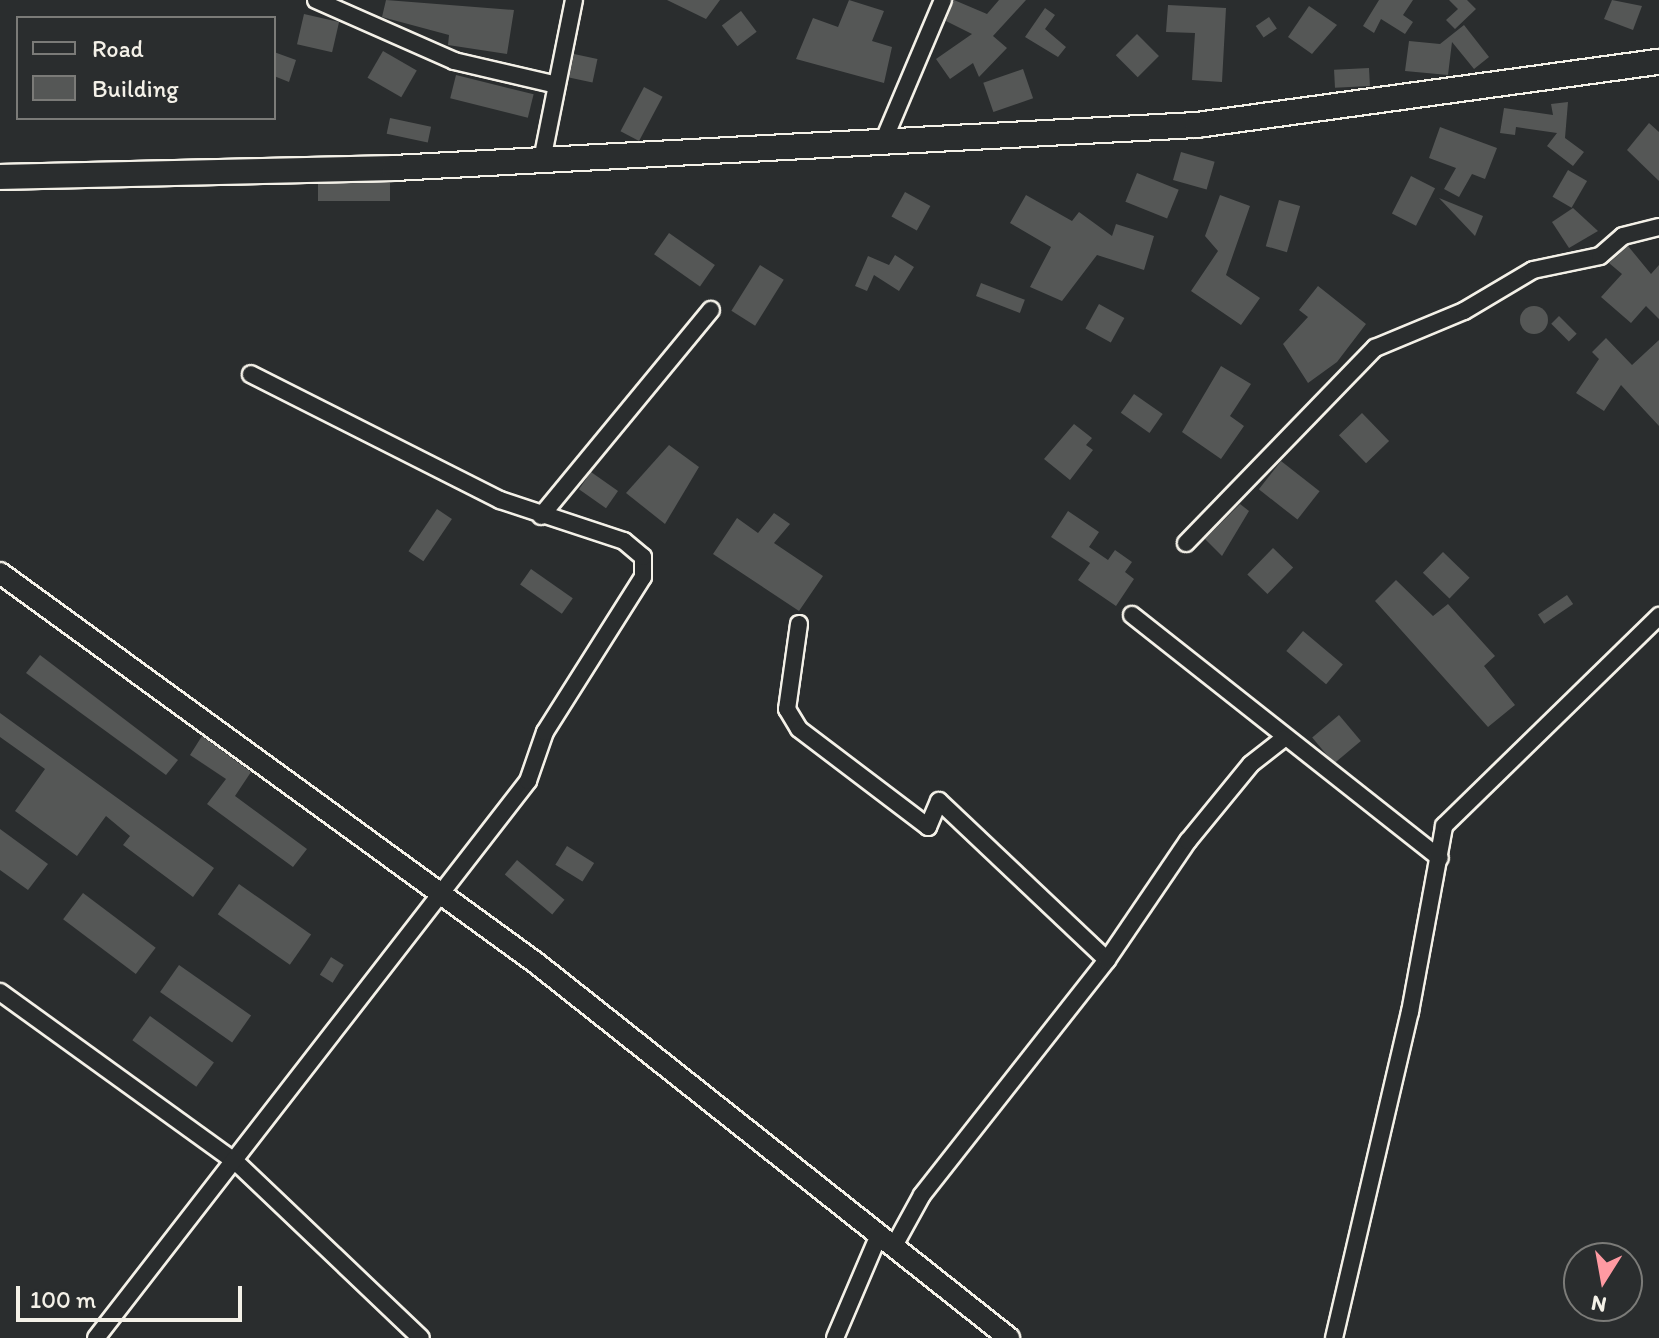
<!DOCTYPE html>
<html>
<head>
<meta charset="utf-8">
<style>
  body { margin:0 }
  #map { position:relative; width:1659px; height:1338px; overflow:hidden; background:#2a2d2e; font-family:Itim,sans-serif }
  div>[style] { position:absolute }
  .building>* { inset:0; background:#555756; transform-origin:0 0 }
  .round { border-radius:50% }
  .roads { filter:drop-shadow(2px 0 #f4f1e8) drop-shadow(-2px 0 #f4f1e8) drop-shadow(0 2px #f4f1e8) drop-shadow(0 -2px #f4f1e8) }
  .minor>* { height:16px; margin:-8px; padding:0 8px; transform-origin:8px; border-radius:8px; background:#2a2d2e }
  .tertiary>* { height:20px; margin:-10px; padding:0 10px; transform-origin:10px; border-radius:10px; background:#2a2d2e }
  .secondary>* { height:24px; margin:-12px; padding:0 12px; transform-origin:12px; border-radius:12px; background:#2a2d2e }
  span { translate:-50% -50%; white-space:nowrap; text-align:center; line-height:1.15; -webkit-text-stroke:8px #2a2d2e; paint-order:stroke }
  .legend { position:absolute; left:16px; top:16px; width:260px; height:104px; box-sizing:border-box; background:#2a2d2e; border:2px solid #7b7b78; margin:0; padding:10px 14px; list-style:none; font-size:24px; color:#f4f1e8 }
  .legend li { display:flex; align-items:center; gap:16px; height:40px }
  .legend b { width:40px; border:2px solid #7b7b78 }
  .north { position:absolute; left:1563px; top:1242px; width:80px; height:80px; box-sizing:border-box; background:#2a2d2e; border:2px solid #7b7b78; border-radius:50%; rotate:191deg; font-size:22px; font-weight:700; line-height:32px; text-align:center; color:#f4f1e8 }
  .north::after { content:''; display:block; margin:auto; width:28px; height:36px; background:#ff9aa2; clip-path:polygon(50% 0,100% 100%,50% 72%,0 100%) }
  .scale { position:absolute; left:16px; top:1286px; width:226px; height:36px; box-sizing:border-box; border:4px solid #f4f1e8; border-top:0; padding-left:10px; font-size:24px; line-height:28px; white-space:nowrap; color:#f4f1e8; -webkit-text-stroke:6px #2a2d2e; paint-order:stroke }
</style>
</head>
<body>
<div id="map">
  <div class="building">
    <div style="clip-path:polygon(386px 0,514px 10px,507px 54px,448px 45px,449px 35px,382px 17px)"></div>
    <div style="clip-path:polygon(667px 0,720px 0,706px 19px)"></div>
    <div style="clip-path:polygon(849px 0,884px 11px,872px 41px,892px 47px,884px 83px,796px 59px,813px 18px,838px 27px)"></div>
    <div style="clip-path:polygon(954px 0,987px 14px,999px 0,1026px 0,993px 36px,1007px 48px,979px 77px,973px 63px,950px 79px,936px 59px,972px 34px,946px 21px)"></div>
    <div style="clip-path:polygon(1379px 0,1413px 0,1403px 15px,1413px 22px,1405px 34px,1381px 19px,1374px 33px,1363px 26px)"></div>
    <div style="clip-path:polygon(1449px 0,1467px 0,1476px 9px,1455px 29px,1446px 20px,1458px 9px)"></div>
    <div style="clip-path:polygon(1612px 0,1642px 6px,1633px 30px,1604px 19px)"></div>
    <div style="clip-path:polygon(1168px 5px,1226px 8px,1222px 82px,1192px 80px,1195px 33px,1166px 32px)"></div>
    <div style="clip-path:polygon(1309px 6px,1337px 25px,1312px 54px,1288px 37px)"></div>
    <div style="clip-path:polygon(1045px 8px,1055px 15px,1045px 29px,1066px 47px,1058px 57px,1025px 37px)"></div>
    <div style="left:741px;top:11px;width:26px;height:24px;rotate:53deg"></div>
    <div style="left:304px;top:14px;width:36px;height:31px;rotate:13deg"></div>
    <div style="left:1269px;top:17px;width:14px;height:16px;rotate:56deg"></div>
    <div style="clip-path:polygon(1464px 25px,1489px 57px,1474px 69px,1452px 42px,1448px 75px,1405px 71px,1409px 41px,1440px 44px)"></div>
    <div style="left:1137px;top:34px;width:31px;height:30px;rotate:45deg"></div>
    <div style="left:383px;top:51px;width:39px;height:31px;rotate:30deg"></div>
    <div style="clip-path:polygon(274px 52px,296px 60px,289px 82px,274px 76px)"></div>
    <div style="left:574px;top:54px;width:24px;height:24px;rotate:12deg"></div>
    <div style="left:1369px;top:68px;width:18px;height:35px;rotate:87deg"></div>
    <div style="left:1023px;top:69px;width:31px;height:42px;rotate:71deg"></div>
    <div style="left:456px;top:75px;width:80px;height:24px;rotate:14deg"></div>
    <div style="left:644px;top:87px;width:21px;height:50px;rotate:28deg"></div>
    <div style="clip-path:polygon(1568px 102px,1565px 138px,1584px 152px,1573px 166px,1547px 146px,1557px 133px,1516px 127px,1515px 135px,1500px 133px,1504px 108px,1553px 115px,1551px 104px)"></div>
    <div style="left:390px;top:118px;width:42px;height:16px;rotate:12deg"></div>
    <div style="clip-path:polygon(1649px 123px,1659px 132px,1659px 181px,1627px 150px)"></div>
    <div style="clip-path:polygon(1440px 127px,1497px 148px,1485px 179px,1472px 174px,1459px 197px,1444px 189px,1456px 168px,1429px 158px)"></div>
    <div style="left:1181px;top:152px;width:35px;height:29px;rotate:16deg"></div>
    <div style="left:1568px;top:170px;width:22px;height:31px;rotate:30deg"></div>
    <div style="left:1137px;top:173px;width:45px;height:31px;rotate:22deg"></div>
    <div style="left:1411px;top:176px;width:27px;height:42px;rotate:27deg"></div>
    <div style="left:390px;top:183px;width:18px;height:72px;rotate:90deg"></div>
    <div style="left:905px;top:192px;width:29px;height:28px;rotate:29deg"></div>
    <div style="clip-path:polygon(1026px 195px,1072px 221px,1079px 212px,1112px 236px,1116px 224px,1154px 236px,1144px 270px,1097px 255px,1062px 301px,1030px 287px,1051px 247px,1010px 223px)"></div>
    <div style="clip-path:polygon(1220px 195px,1250px 206px,1226px 275px,1260px 298px,1241px 325px,1191px 291px,1218px 251px,1205px 236px)"></div>
    <div style="clip-path:polygon(1439px 198px,1483px 216px,1475px 236px)"></div>
    <div style="left:1279px;top:200px;width:22px;height:48px;rotate:16deg"></div>
    <div style="clip-path:polygon(1573px 208px,1598px 231px,1569px 248px,1552px 222px)"></div>
    <div style="left:669px;top:233px;width:56px;height:26px;rotate:35deg"></div>
    <div style="clip-path:polygon(1628px 246px,1651px 274px,1659px 265px,1659px 319px,1646px 306px,1631px 323px,1601px 297px,1622px 274px,1609px 263px)"></div>
    <div style="clip-path:polygon(895px 255px,914px 267px,899px 291px,874px 275px,867px 291px,855px 286px,868px 256px,889px 265px)"></div>
    <div style="left:760px;top:265px;width:28px;height:54px;rotate:32deg"></div>
    <div style="left:981px;top:283px;width:47px;height:14px;rotate:21deg"></div>
    <div style="clip-path:polygon(1318px 286px,1366px 324px,1337px 362px,1308px 383px,1283px 344px,1308px 317px,1299px 310px)"></div>
    <div style="left:1099px;top:304px;width:29px;height:28px;rotate:29deg"></div>
    <div class="round" style="left:1520px;top:306px;width:28px;height:28px"></div>
    <div style="left:1559px;top:316px;width:25px;height:11px;rotate:45deg"></div>
    <div style="clip-path:polygon(1606px 338px,1632px 365px,1659px 340px,1659px 426px,1621px 385px,1604px 411px,1576px 393px,1599px 359px,1592px 352px)"></div>
    <div style="clip-path:polygon(1221px 366px,1251px 384px,1230px 416px,1244px 426px,1221px 459px,1182px 432px)"></div>
    <div style="left:1134px;top:394px;width:35px;height:23px;rotate:35deg"></div>
    <div style="left:1362px;top:413px;width:39px;height:32px;rotate:46deg"></div>
    <div style="clip-path:polygon(1074px 424px,1092px 438px,1086px 445px,1093px 450px,1070px 480px,1044px 459px)"></div>
    <div style="clip-path:polygon(669px 445px,699px 467px,665px 524px,626px 493px)"></div>
    <div style="left:1281px;top:461px;width:49px;height:36px;rotate:38deg"></div>
    <div style="left:591px;top:472px;width:33px;height:21px;rotate:35deg"></div>
    <div style="clip-path:polygon(1240px 504px,1249px 511px,1222px 556px,1205px 539px)"></div>
    <div style="left:437px;top:509px;width:18px;height:51px;rotate:34deg"></div>
    <div style="clip-path:polygon(1068px 511px,1099px 532px,1089px 547px,1108px 560px,1115px 550px,1132px 562px,1125px 572px,1134px 579px,1116px 606px,1078px 580px,1090px 563px,1051px 537px)"></div>
    <div style="clip-path:polygon(774px 513px,790px 524px,774px 543px,823px 576px,799px 611px,713px 554px,737px 518px,758px 533px)"></div>
    <div style="left:1273px;top:548px;width:28px;height:37px;rotate:44deg"></div>
    <div style="left:1443px;top:552px;width:37px;height:29px;rotate:44deg"></div>
    <div style="left:531px;top:569px;width:51px;height:19px;rotate:35deg"></div>
    <div style="clip-path:polygon(1396px 580px,1433px 616px,1448px 604px,1495px 656px,1484px 666px,1515px 705px,1488px 727px,1375px 601px)"></div>
    <div style="left:1567px;top:595px;width:11px;height:35px;rotate:56deg"></div>
    <div style="left:1303px;top:631px;width:52px;height:26px;rotate:40deg"></div>
    <div style="clip-path:polygon(40px 655px,178px 760px,166px 775px,26px 673px)"></div>
    <div style="clip-path:polygon(0 713px,214px 868px,193px 897px,123px 845px,130px 836px,106px 816px,77px 856px,15px 811px,45px 769px,0 737px)"></div>
    <div style="left:1339px;top:715px;width:34px;height:35px;rotate:50deg"></div>
    <div style="clip-path:polygon(202px 736px,251px 772px,235px 796px,307px 849px,293px 867px,207px 804px,226px 779px,190px 755px)"></div>
    <div style="clip-path:polygon(0 829px,48px 864px,28px 890px,0 870px)"></div>
    <div style="left:567px;top:846px;width:32px;height:22px;rotate:32deg"></div>
    <div style="left:517px;top:860px;width:62px;height:19px;rotate:40deg"></div>
    <div style="left:239px;top:884px;width:88px;height:37px;rotate:35deg"></div>
    <div style="left:83px;top:893px;width:91px;height:33px;rotate:37deg"></div>
    <div style="left:331px;top:957px;width:15px;height:21px;rotate:32deg"></div>
    <div style="left:179px;top:965px;width:88px;height:33px;rotate:35deg"></div>
    <div style="left:150px;top:1016px;width:79px;height:30px;rotate:36deg"></div>
  </div>
  <div class="roads">
    <div class="minor">
      <div style="left:316px;top:0;width:151px;rotate:23.8deg"></div>
      <div style="left:454px;top:61px;width:102px;rotate:13.1deg"></div>
      <div style="left:883px;top:142px;width:154px;rotate:-67.1deg"></div>
      <div style="left:542px;top:160px;width:163px;rotate:-78.7deg"></div>
      <div style="left:541px;top:516px;width:267px;rotate:-50.5deg"></div>
      <div style="left:1186px;top:543px;width:272px;rotate:-45.9deg"></div>
      <div style="left:1375px;top:348px;width:96px;rotate:-22.6deg"></div>
      <div style="left:1464px;top:311px;width:80px;rotate:-30.7deg"></div>
      <div style="left:1533px;top:270px;width:68px;rotate:-11.8deg"></div>
      <div style="left:1600px;top:256px;width:30px;rotate:-41deg"></div>
      <div style="left:1623px;top:236px;width:37px;rotate:-14deg"></div>
      <div style="left:1132px;top:615px;width:392px;rotate:38.3deg"></div>
      <div style="left:799px;top:624px;width:86px;rotate:98deg"></div>
      <div style="left:787px;top:709px;width:23px;rotate:59deg"></div>
      <div style="left:799px;top:729px;width:162px;rotate:37.2deg"></div>
      <div style="left:928px;top:827px;width:28px;rotate:-67deg"></div>
      <div style="left:939px;top:801px;width:231px;rotate:43.4deg"></div>
      <div style="left:0;top:992px;width:291px;rotate:35.8deg"></div>
      <div style="left:236px;top:1162px;width:255px;rotate:43.6deg"></div>
      <div style="left:894px;top:1246px;width:58px;rotate:-61.2deg"></div>
      <div style="left:922px;top:1195px;width:299px;rotate:-51.8deg"></div>
      <div style="left:1107px;top:960px;width:144px;rotate:-55.8deg"></div>
      <div style="left:1188px;top:841px;width:99px;rotate:-50.7deg"></div>
      <div style="left:1251px;top:764px;width:41px;rotate:-38deg"></div>
      <div style="left:96px;top:1338px;width:705px;rotate:-52.2deg"></div>
      <div style="left:528px;top:781px;width:52px;rotate:-70.9deg"></div>
      <div style="left:545px;top:732px;width:183px;rotate:-57.7deg"></div>
      <div style="left:643px;top:577px;width:20px;rotate:-90deg"></div>
      <div style="left:643px;top:557px;width:25px;rotate:-140deg"></div>
      <div style="left:624px;top:541px;width:131px;rotate:-161.7deg"></div>
      <div style="left:500px;top:500px;width:279px;rotate:-153.2deg"></div>
      <div style="left:835px;top:1338px;width:112px;rotate:-66.9deg"></div>
      <div style="left:1334px;top:1338px;width:335px;rotate:-76.9deg"></div>
      <div style="left:1410px;top:1012px;width:189px;rotate:-79.6deg"></div>
      <div style="left:1444px;top:826px;width:301px;rotate:-44.3deg"></div>
    </div>
    <div class="tertiary">
      <div style="left:0;top:573px;width:663px;rotate:36.04deg"></div>
      <div style="left:536px;top:963px;width:604px;rotate:38.41deg"></div>
    </div>
    <div class="secondary">
      <div style="left:0;top:177px;width:394px;rotate:-1.3deg"></div>
      <div style="left:394px;top:168px;width:804px;rotate:-3.07deg"></div>
      <div style="left:1197px;top:125px;width:466px;rotate:-7.8deg"></div>
    </div>
  </div>
  <ul class="legend">
  <li><b style="height:10px;background:#2a2d2e"></b>Road</li>
  <li><b style="height:22px;background:#555756"></b>Building</li>
  </ul>
  <div class="north">N</div>
  <div class="scale">100 m</div>
</div>
</body>
</html>
